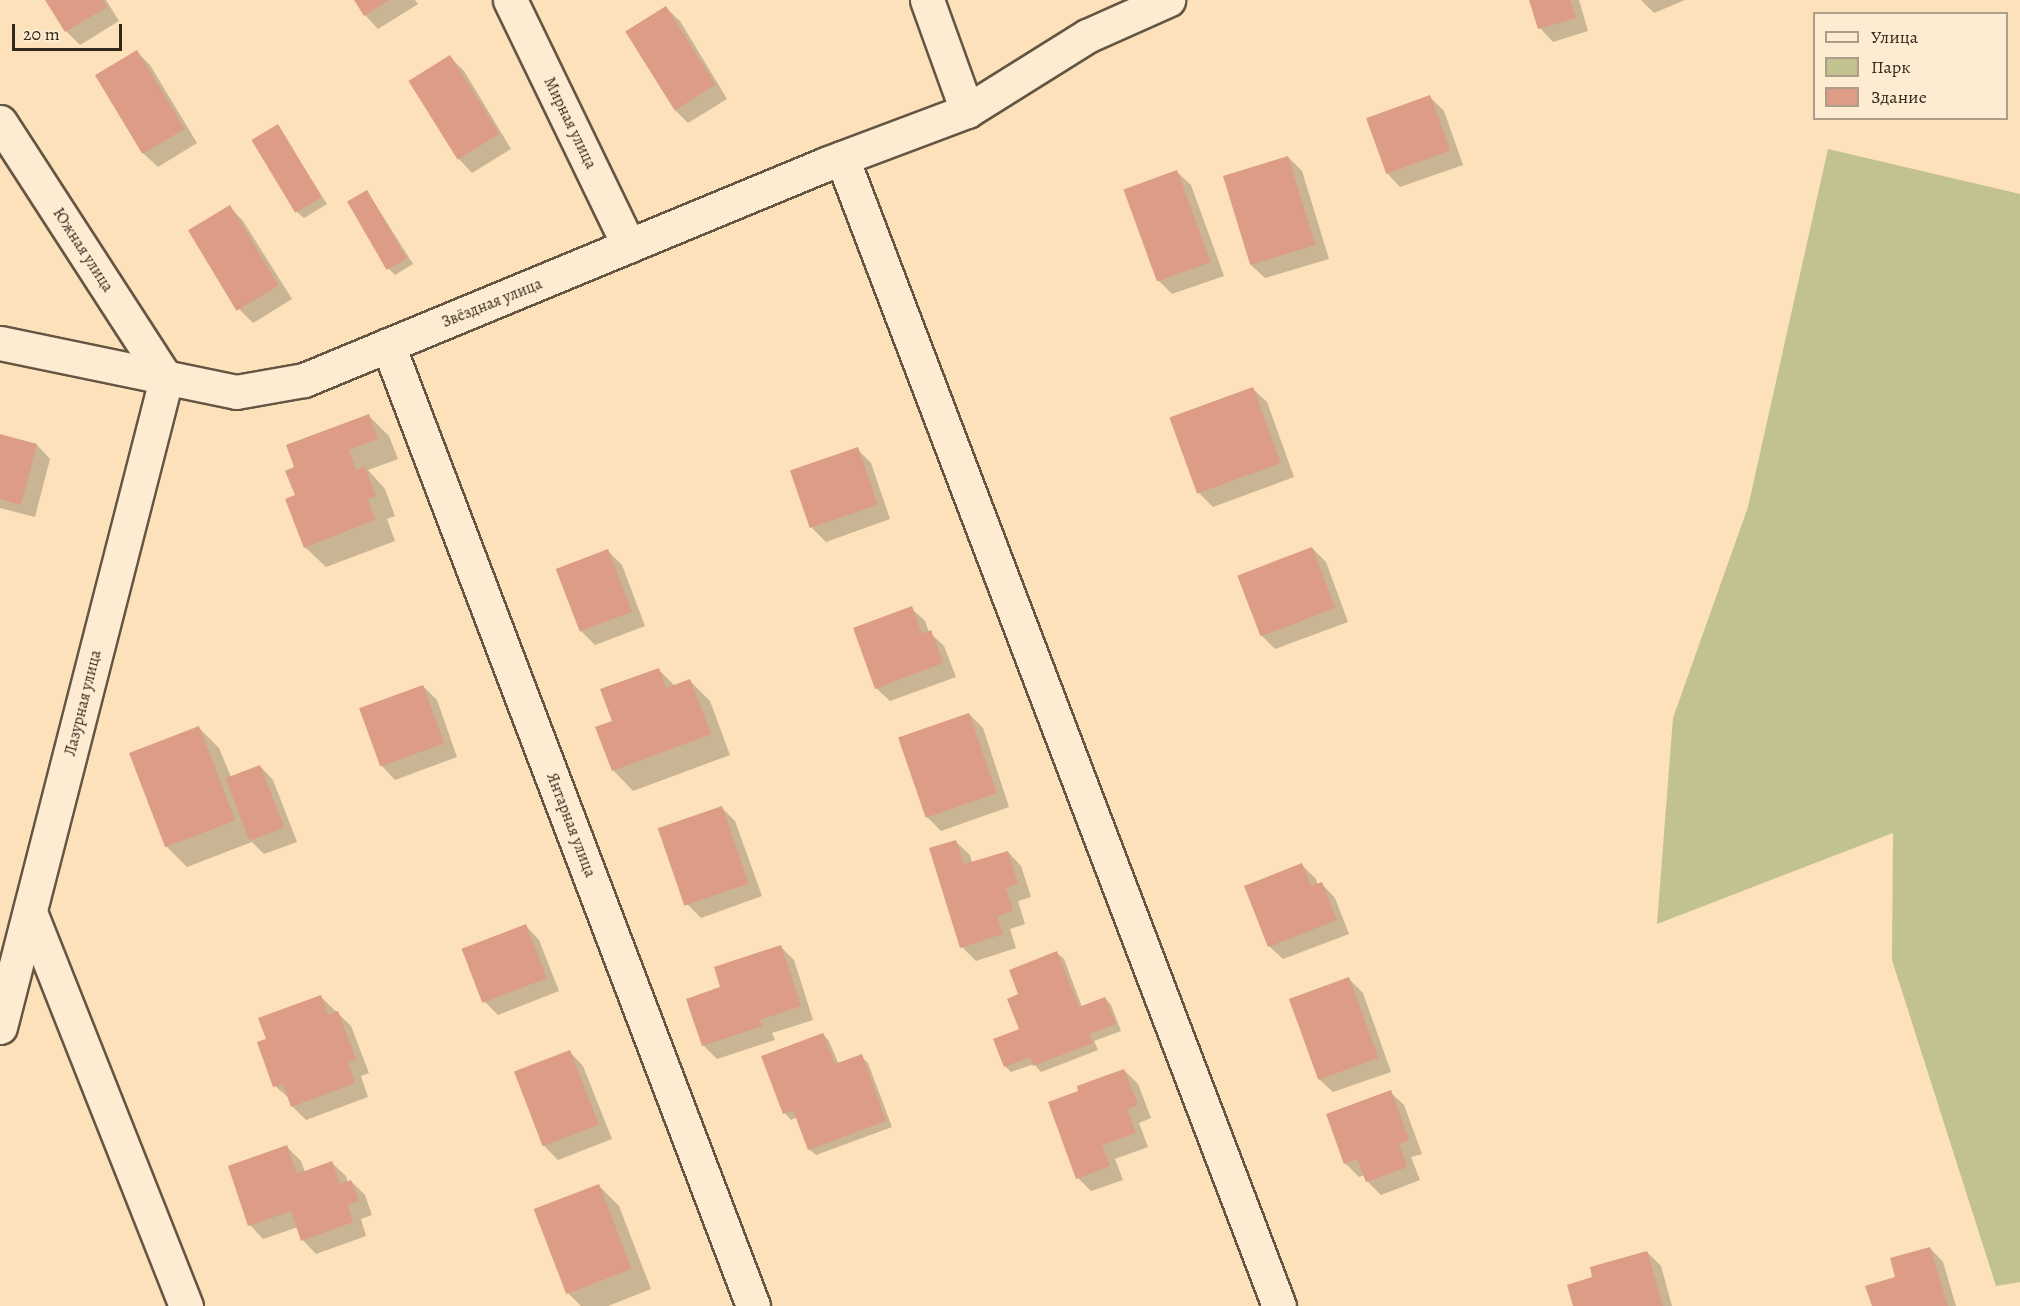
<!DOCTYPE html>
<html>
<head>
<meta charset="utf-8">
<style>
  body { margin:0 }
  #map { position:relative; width:2020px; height:1306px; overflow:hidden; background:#fce1ba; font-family:Alegreya,serif }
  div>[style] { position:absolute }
  .green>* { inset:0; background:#c1c28e }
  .shadow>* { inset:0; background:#0003 }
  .building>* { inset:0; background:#dc9c86; transform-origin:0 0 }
  .roads { filter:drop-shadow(2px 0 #645643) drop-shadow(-2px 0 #645643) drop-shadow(0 2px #645643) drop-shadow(0 -2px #645643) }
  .minor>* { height:33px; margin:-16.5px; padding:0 16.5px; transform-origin:16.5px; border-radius:16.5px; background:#fdecd2 }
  span { translate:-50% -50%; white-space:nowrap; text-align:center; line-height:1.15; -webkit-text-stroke:4.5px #fdecd2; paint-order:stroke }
  .street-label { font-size:16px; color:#32281b }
  .legend { position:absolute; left:1813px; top:12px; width:195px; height:108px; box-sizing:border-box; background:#fdecd2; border:2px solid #ac9e89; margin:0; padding:8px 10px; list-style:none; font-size:18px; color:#32281b }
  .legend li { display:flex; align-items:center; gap:12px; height:30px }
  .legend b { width:30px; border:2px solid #ac9e89 }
  .scale { position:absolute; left:12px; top:24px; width:110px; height:27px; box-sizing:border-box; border:3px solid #32281b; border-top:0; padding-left:8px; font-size:18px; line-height:21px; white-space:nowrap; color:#32281b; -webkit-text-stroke:4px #fdecd2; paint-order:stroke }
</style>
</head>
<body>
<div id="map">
  <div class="green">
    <div style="clip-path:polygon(1828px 149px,2020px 194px,2020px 1282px,1996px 1286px,1892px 960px,1893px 833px,1657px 924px,1673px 718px,1748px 507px)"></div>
  </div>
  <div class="shadow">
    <div style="clip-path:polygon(47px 0,106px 0,119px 21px,80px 45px,66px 31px)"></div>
    <div style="clip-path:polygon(356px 0,415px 0,418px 4px,378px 29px,365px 15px)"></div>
    <div style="clip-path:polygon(1531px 0,1579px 0,1588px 31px,1553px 42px,1540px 28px)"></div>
    <div style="clip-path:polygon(1641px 0,1685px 0,1654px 13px)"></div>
    <div style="clip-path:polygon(666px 8px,680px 21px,727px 99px,688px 123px,675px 110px)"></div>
    <div style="clip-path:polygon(136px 51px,150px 65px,197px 143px,158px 167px,144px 154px)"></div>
    <div style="clip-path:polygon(450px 57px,464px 71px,511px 149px,472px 173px,459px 159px,411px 81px)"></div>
    <div style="clip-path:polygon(1430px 97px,1444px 111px,1463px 165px,1400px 187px,1387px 173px)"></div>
    <div style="clip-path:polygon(277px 126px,327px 204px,304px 218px,297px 212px)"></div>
    <div style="clip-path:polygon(1288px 157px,1302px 171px,1329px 259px,1265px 278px,1251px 265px,1224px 177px)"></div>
    <div style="clip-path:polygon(1177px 172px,1191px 185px,1224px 276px,1172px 294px,1158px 280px)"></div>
    <div style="clip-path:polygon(367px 191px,413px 264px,395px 275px,389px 269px)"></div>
    <div style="clip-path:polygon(230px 207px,243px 221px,292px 299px,253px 323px,239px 309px,191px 231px)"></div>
    <div style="clip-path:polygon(1253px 389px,1267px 402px,1294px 477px,1213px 507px,1199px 493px)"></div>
    <div style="clip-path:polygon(368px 415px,389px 436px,398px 459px,368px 470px,385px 489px,395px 516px,387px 519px,395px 541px,326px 567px,305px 547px,297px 496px,296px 468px)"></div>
    <div style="clip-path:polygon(0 435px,37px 445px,50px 459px,35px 517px,0 508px)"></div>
    <div style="clip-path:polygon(857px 449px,871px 463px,890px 519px,826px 542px,812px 528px)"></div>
    <div style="clip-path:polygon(1312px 548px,1326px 562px,1348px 622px,1275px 649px,1261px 635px)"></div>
    <div style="clip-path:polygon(608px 551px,622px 565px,645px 626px,595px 645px,581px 631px)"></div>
    <div style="clip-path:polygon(911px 608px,925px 621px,929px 632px,944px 646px,956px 677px,890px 701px,876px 688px)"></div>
    <div style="clip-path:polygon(659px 670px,675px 686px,690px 681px,710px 701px,730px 755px,633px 791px,613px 770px,614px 722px)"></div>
    <div style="clip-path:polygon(423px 686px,437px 700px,457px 757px,395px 780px,382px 766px)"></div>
    <div style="clip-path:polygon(969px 714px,983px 728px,1009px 807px,941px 831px,927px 817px)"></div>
    <div style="clip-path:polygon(199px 728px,219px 748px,231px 777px,260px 766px,273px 780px,297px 842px,264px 854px,252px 842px,187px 867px,166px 846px,131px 754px)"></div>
    <div style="clip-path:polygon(721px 807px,735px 821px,762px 896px,701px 918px,687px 904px)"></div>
    <div style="clip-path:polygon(956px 842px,970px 855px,972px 863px,1008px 852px,1021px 866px,1031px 897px,1018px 901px,1025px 924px,1010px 929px,1016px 948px,976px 961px,962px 947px)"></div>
    <div style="clip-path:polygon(1302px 865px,1316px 879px,1318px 885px,1322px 884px,1335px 898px,1349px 934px,1283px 959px,1269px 946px)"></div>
    <div style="clip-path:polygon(526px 926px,539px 940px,559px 991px,498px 1015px,484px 1001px)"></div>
    <div style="clip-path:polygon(780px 946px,794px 960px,813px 1020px,772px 1033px,775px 1040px,717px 1059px,703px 1045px)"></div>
    <div style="clip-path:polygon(1057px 953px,1064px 959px,1082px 1007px,1105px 998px,1111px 1005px,1121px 1031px,1094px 1041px,1098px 1050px,1041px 1072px,1034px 1064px,1011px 1072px,1005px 1066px,1021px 1030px,1020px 995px)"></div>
    <div style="clip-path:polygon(1349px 979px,1363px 993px,1391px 1072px,1333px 1092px,1319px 1079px,1291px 1000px)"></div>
    <div style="clip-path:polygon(320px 996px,351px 1026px,369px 1073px,361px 1076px,368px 1097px,306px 1120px,292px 1106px,290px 1099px,275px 1086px,268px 1040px)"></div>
    <div style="clip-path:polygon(823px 1034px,829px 1041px,839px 1065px,861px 1056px,868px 1063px,892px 1127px,816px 1155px,809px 1149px,797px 1117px,791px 1120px,785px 1113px)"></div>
    <div style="clip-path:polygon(570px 1052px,583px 1066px,612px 1139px,558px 1160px,545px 1147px,516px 1073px)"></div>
    <div style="clip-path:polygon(1124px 1070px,1138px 1084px,1151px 1118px,1139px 1123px,1148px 1147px,1115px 1159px,1123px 1180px,1091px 1191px,1078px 1178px)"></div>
    <div style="clip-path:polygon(1390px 1092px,1404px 1105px,1422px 1154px,1411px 1157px,1420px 1180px,1381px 1195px,1367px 1181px,1364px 1175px,1359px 1177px,1345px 1163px)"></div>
    <div style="clip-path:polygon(287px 1147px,301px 1161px,305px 1172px,332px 1163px,346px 1176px,348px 1183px,351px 1181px,365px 1195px,372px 1215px,361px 1219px,366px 1236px,316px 1254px,303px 1240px,298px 1227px,263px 1239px,250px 1225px)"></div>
    <div style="clip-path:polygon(599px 1186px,619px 1206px,651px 1289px,608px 1306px,581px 1306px,568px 1293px)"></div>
    <div style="clip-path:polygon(1930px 1248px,1943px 1262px,1956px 1306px,1873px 1306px)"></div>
    <div style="clip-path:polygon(1647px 1252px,1661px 1266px,1672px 1306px,1575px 1306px,1594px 1279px)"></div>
  </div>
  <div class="building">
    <div style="clip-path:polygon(45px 0,103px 0,107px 7px,65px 32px)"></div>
    <div style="clip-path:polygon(354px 0,389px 0,364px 16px)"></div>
    <div style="clip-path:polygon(1529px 0,1570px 0,1576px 18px,1538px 29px)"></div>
    <div style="left:666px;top:6px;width:93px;height:48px;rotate:58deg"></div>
    <div style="left:137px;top:50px;width:92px;height:49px;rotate:59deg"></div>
    <div style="left:450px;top:55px;width:93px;height:49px;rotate:58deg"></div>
    <div style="left:1430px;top:95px;width:59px;height:68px;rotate:70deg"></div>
    <div style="left:278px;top:124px;width:85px;height:31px;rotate:59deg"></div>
    <div style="left:1288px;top:156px;width:93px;height:68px;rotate:73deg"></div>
    <div style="left:1177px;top:170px;width:98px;height:57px;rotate:70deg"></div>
    <div style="left:367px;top:190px;width:79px;height:23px;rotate:60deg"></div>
    <div style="left:230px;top:205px;width:94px;height:49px;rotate:59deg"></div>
    <div style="left:1253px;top:387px;width:81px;height:89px;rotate:70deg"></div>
    <div style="clip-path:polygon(369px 414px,378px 439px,349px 450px,356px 470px,365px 467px,376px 496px,368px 499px,375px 520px,304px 548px,285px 499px,295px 495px,285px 471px,294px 467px,286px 445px)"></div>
    <div style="clip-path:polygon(0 434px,37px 444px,21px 505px,0 499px)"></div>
    <div style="left:858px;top:447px;width:61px;height:72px;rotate:71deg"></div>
    <div style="left:1312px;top:547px;width:65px;height:80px;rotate:69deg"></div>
    <div style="left:608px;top:549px;width:67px;height:56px;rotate:69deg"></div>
    <div style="clip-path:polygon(912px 606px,922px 634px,931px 630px,943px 663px,875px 689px,853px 628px)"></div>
    <div style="clip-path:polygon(659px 668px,666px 688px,690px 679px,711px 734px,612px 771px,595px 727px,612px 721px,600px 689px)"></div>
    <div style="left:423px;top:685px;width:62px;height:68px;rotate:70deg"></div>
    <div style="left:969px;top:713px;width:85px;height:75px;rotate:71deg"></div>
    <div style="left:199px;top:726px;width:101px;height:75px;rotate:69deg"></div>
    <div style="left:260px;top:765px;width:67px;height:37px;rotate:69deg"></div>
    <div style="left:722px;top:806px;width:82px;height:68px;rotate:71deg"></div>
    <div style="clip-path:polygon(956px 840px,964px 864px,1008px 851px,1018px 884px,1006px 888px,1013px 911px,997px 916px,1003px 934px,960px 948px,929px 848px)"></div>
    <div style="clip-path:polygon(1302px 863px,1311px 886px,1322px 882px,1337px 920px,1268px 947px,1244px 886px)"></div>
    <div style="left:526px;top:924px;width:58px;height:69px;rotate:69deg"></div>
    <div style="clip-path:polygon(781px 945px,801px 1006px,760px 1020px,762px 1026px,702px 1046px,686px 999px,720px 987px,714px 967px)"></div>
    <div style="clip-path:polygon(1057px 951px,1079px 1007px,1105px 997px,1116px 1024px,1089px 1034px,1093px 1043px,1033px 1066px,1030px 1057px,1004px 1067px,993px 1039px,1019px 1029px,1007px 999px,1018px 994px,1009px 970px)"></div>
    <div style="left:1349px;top:977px;width:86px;height:64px;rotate:70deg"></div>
    <div style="clip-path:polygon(321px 995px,328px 1015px,338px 1011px,356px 1059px,348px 1062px,355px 1083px,291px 1107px,283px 1084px,273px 1087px,257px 1042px,266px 1039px,258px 1018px)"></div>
    <div style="clip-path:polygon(823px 1033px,835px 1064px,862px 1054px,886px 1121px,808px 1150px,793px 1110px,783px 1114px,761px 1056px)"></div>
    <div style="left:570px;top:1050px;width:80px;height:60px;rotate:69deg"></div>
    <div style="clip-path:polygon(1124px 1069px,1138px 1105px,1127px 1109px,1136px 1133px,1102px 1145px,1110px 1166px,1076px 1179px,1048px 1102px,1078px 1091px,1077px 1086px)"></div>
    <div style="clip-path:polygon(1391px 1090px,1409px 1140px,1399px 1144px,1407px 1167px,1366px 1182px,1357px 1159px,1344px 1164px,1326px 1114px)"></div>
    <div style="clip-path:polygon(287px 1145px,297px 1174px,332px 1161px,340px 1184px,351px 1180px,359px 1201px,348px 1205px,353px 1222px,301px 1241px,291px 1211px,248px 1226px,228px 1166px)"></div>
    <div style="left:599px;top:1184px;width:91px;height:70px;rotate:69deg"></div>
    <div style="clip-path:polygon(1930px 1247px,1948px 1306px,1872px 1306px,1865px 1286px,1895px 1277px,1890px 1258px)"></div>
    <div style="clip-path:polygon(1647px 1251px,1663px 1306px,1573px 1306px,1567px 1285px,1592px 1277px,1590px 1267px)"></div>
  </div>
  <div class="roads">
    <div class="minor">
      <div style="left:510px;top:0;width:273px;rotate:64.2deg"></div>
      <div style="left:927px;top:0;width:118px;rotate:70.2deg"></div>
      <div style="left:967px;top:111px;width:142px;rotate:-32deg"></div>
      <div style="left:1087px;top:36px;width:89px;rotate:-24deg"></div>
      <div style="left:0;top:122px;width:306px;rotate:57.1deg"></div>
      <div style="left:166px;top:379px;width:669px;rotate:104.37deg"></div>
      <div style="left:842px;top:158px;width:1228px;rotate:69.16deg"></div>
      <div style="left:0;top:343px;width:241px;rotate:11.7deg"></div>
      <div style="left:236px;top:392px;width:69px;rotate:-10deg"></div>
      <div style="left:304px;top:380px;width:565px;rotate:-22.48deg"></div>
      <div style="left:826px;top:164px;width:151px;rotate:-20.6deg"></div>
      <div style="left:388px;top:345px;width:1028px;rotate:69.2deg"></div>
      <div style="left:30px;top:912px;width:424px;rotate:68.4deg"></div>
    </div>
  </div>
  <div class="street-label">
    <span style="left:570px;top:123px;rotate:64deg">Мирная улица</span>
    <span style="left:83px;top:250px;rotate:57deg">Южная улица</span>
    <span style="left:492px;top:303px;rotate:-22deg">Звёздная улица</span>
    <span style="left:83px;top:703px;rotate:-76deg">Лазурная улица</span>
    <span style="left:571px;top:825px;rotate:69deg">Янтарная улица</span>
  </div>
  <ul class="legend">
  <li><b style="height:8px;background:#fdecd2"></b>Улица</li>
  <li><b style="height:16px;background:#c1c28e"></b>Парк</li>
  <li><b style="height:16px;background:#dc9c86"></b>Здание</li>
  </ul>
  <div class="scale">20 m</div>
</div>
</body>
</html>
